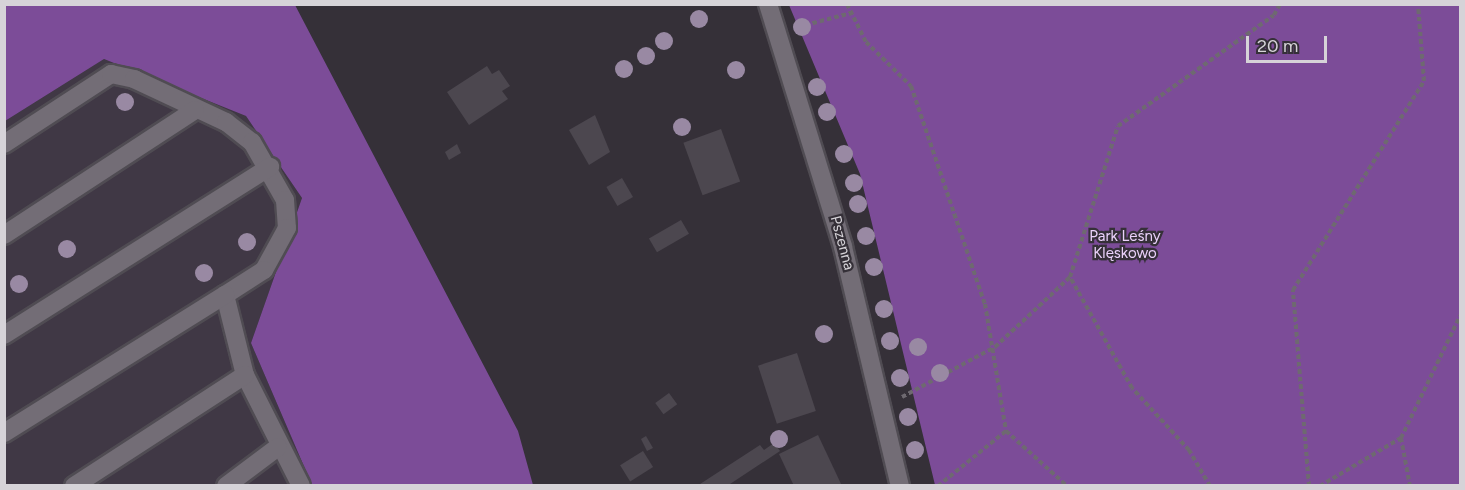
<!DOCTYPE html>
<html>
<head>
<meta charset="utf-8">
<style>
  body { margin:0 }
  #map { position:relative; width:1465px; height:490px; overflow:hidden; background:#353038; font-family:Figtree,sans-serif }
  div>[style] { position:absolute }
  .built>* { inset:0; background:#403845 }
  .forest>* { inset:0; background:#7c4c98 }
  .building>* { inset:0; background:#4c474f; transform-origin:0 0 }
  .path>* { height:4px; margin-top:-2px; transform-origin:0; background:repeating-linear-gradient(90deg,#6e6970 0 4.5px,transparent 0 7.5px) }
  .roads { filter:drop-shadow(2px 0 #504c53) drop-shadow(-2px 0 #504c53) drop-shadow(0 2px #504c53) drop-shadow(0 -2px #504c53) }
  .minor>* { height:18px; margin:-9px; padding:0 9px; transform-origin:9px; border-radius:9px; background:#736d76 }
  .trees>* { width:18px; height:18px; margin:-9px; border-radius:50%; background:#9989a3 }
  span { translate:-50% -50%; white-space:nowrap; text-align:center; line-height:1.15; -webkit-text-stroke:4.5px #353038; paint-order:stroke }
  .park-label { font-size:15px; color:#ebd2fb }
  .street-label { font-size:15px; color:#d6d3d8 }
  .frame { position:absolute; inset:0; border:6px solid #d6d3d8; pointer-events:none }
  .scale { position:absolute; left:1246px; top:36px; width:81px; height:27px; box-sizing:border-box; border:3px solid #d6d3d8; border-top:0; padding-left:8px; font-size:18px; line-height:21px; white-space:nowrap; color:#d6d3d8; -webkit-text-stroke:4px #353038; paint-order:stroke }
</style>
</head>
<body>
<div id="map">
  <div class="built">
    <div style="clip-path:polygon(104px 59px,246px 116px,302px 198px,251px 343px,312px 485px,5px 486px,5px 121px)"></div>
  </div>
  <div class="forest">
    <div style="clip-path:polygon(5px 5px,295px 5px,518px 431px,533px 485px,312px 485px,251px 343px,302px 198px,246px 116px,104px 59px,5px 121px)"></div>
    <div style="clip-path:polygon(789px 5px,1460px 5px,1460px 485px,935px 485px,860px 174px)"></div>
  </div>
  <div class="building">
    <div style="clip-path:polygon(487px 66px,492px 74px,499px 70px,510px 86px,502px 91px,508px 99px,469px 125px,447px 92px)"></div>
    <div style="clip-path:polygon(595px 115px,610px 152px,589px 165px,569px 130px)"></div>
    <div style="left:721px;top:129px;width:56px;height:40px;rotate:70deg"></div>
    <div style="clip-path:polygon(457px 144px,461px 153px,449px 160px,445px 152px)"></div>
    <div style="left:622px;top:178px;width:22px;height:18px;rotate:60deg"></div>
    <div style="left:681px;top:220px;width:16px;height:37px;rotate:60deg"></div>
    <div style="left:797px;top:353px;width:61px;height:41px;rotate:72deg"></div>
    <div style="left:669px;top:393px;width:14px;height:17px;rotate:54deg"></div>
    <div style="clip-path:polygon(818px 435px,842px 486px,794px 486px,779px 454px)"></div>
    <div style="clip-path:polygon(646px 436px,653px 448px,647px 451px,641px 439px)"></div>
    <div style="clip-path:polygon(774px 443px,780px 451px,727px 486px,697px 486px,760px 445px,764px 450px)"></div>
    <div style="left:643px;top:451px;width:19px;height:27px;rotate:58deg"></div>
  </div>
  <div class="path">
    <div style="left:847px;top:4px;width:42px;rotate:63.4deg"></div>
    <div style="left:866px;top:42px;width:63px;rotate:44.4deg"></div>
    <div style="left:911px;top:86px;width:230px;rotate:71.3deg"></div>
    <div style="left:985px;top:304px;width:129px;rotate:80.6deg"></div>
    <div style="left:1006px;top:431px;width:82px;rotate:42deg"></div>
    <div style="left:798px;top:27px;width:55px;rotate:-14.8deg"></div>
    <div style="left:902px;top:397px;width:106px;rotate:-28.3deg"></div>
    <div style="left:995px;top:347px;width:103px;rotate:-43deg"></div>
    <div style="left:1401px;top:438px;width:49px;rotate:79.4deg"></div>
    <div style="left:938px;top:486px;width:87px;rotate:-39deg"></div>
    <div style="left:1210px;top:486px;width:42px;rotate:-120.3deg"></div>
    <div style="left:1189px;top:450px;width:84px;rotate:-132.6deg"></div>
    <div style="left:1132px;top:388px;width:127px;rotate:-119.2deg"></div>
    <div style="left:1070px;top:277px;width:158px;rotate:-72.4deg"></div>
    <div style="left:1118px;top:126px;width:191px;rotate:-35.4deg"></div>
    <div style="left:1274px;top:15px;width:13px;rotate:-61deg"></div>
    <div style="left:1309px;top:486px;width:197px;rotate:-94.7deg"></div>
    <div style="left:1293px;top:290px;width:247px;rotate:-57.9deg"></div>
    <div style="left:1424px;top:81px;width:77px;rotate:-94.5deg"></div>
    <div style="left:1320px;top:486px;width:94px;rotate:-30.7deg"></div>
    <div style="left:1401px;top:438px;width:136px;rotate:-64.2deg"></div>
  </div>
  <div class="roads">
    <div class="minor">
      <div style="left:768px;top:4px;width:254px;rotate:72.8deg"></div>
      <div style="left:843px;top:247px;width:246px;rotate:76.6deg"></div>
      <div style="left:4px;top:144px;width:128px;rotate:-33.2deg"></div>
      <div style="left:111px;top:74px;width:24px;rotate:12deg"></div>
      <div style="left:134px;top:79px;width:102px;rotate:25.1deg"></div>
      <div style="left:226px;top:122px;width:33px;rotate:38deg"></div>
      <div style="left:252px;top:142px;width:67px;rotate:60.4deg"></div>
      <div style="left:285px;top:200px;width:28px;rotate:86deg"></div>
      <div style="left:287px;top:228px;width:48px;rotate:118.7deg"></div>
      <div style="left:264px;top:270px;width:46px;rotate:147.3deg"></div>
      <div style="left:225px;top:295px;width:82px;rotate:76deg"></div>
      <div style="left:245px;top:375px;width:124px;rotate:63.2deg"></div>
      <div style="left:4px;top:235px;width:228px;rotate:-33.2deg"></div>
      <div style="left:4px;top:335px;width:315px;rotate:-32.3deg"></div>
      <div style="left:4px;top:433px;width:261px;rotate:-32deg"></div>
      <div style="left:74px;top:486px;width:204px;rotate:-33deg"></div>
      <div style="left:226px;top:486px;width:65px;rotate:-36.9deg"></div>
    </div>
  </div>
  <div class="trees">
    <div style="left:699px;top:19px"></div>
    <div style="left:802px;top:27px"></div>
    <div style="left:664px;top:41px"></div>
    <div style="left:646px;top:56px"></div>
    <div style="left:624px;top:69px"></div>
    <div style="left:736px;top:70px"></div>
    <div style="left:817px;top:87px"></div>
    <div style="left:125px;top:102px"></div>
    <div style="left:827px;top:112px"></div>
    <div style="left:682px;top:127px"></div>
    <div style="left:844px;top:154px"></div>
    <div style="left:854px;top:183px"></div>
    <div style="left:858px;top:204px"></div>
    <div style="left:866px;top:236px"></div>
    <div style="left:247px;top:242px"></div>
    <div style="left:67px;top:249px"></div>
    <div style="left:874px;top:267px"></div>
    <div style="left:204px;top:273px"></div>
    <div style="left:19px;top:284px"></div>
    <div style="left:884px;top:309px"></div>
    <div style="left:824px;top:334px"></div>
    <div style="left:890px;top:341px"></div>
    <div style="left:918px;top:347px"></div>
    <div style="left:940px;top:373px"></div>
    <div style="left:900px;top:378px"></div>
    <div style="left:908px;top:417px"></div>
    <div style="left:779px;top:439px"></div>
    <div style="left:915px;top:450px"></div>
  </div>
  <div class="park-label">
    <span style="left:1125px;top:245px">Park Leśny<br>Klęskowo</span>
  </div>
  <div class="street-label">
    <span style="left:842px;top:243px;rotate:75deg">Pszenna</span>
  </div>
  <div class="frame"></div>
  <div class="scale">20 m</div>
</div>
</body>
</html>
